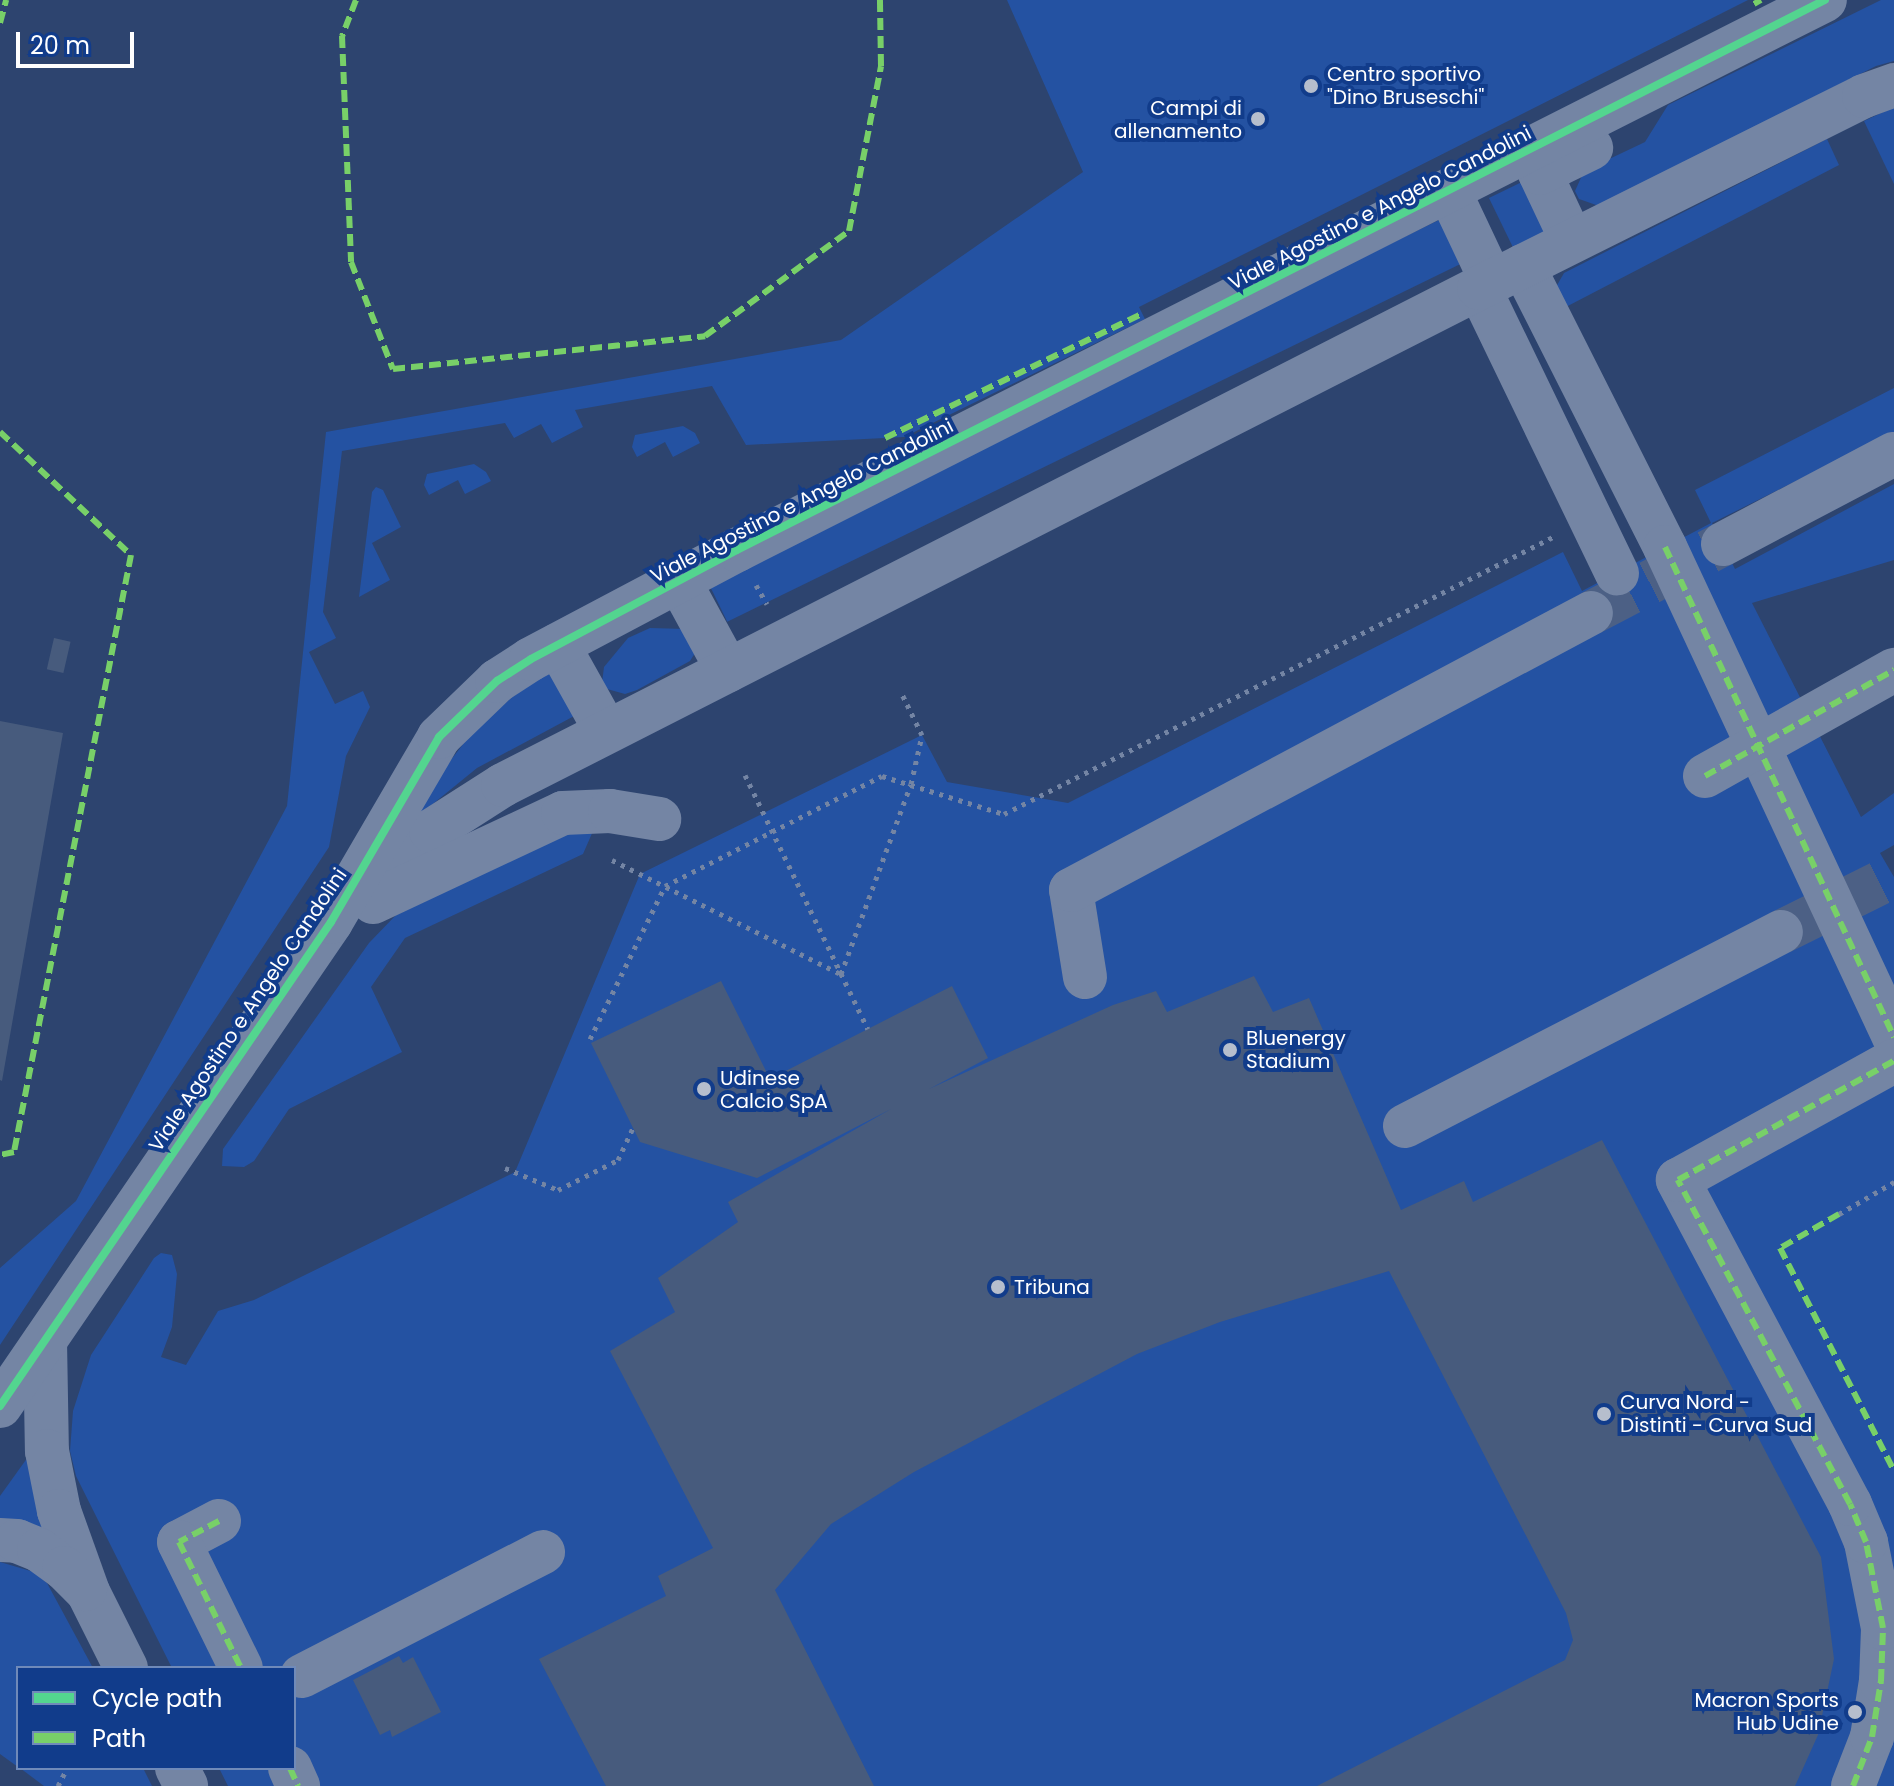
<!DOCTYPE html>
<html>
<head>
<meta charset="utf-8">
<style>
  body { margin:0 }
  #map { position:relative; width:1894px; height:1786px; overflow:hidden; background:#2d446f; font-family:Poppins,sans-serif }
  div>[style] { position:absolute }
  .green>* { inset:0; background:#2452a2; transform-origin:0 0 }
  .building>* { inset:0; background:#475b7d; transform-origin:0 0 }
  .minor-tunnel>* { height:44px; margin-top:-22px; transform-origin:0; background:repeating-linear-gradient(90deg,#4c6085 0 44px,transparent 0 66px) }
  .path>* { height:5px; margin-top:-2.5px; transform-origin:0; background:repeating-linear-gradient(90deg,#7485a4 0 4px,transparent 0 10px) }
  .minor>* { height:44px; margin:-22px; padding:0 22px; transform-origin:22px; border-radius:22px; background:#7485a4 }
  .quiet>* { height:6px; margin-top:-3px; transform-origin:0; background:repeating-linear-gradient(90deg,#78d068 0 12px,transparent 0 18px) }
  .cycleway>* { height:8px; margin:-4px; padding:0 4px; transform-origin:4px; border-radius:4px; background:#53d58f }
  .dots>* { width:22px; height:22px; translate:-50% -50%; box-sizing:border-box; border:4px solid #113c8b; border-radius:50% }
  span { translate:-50% -50%; white-space:nowrap; text-align:center; line-height:1.15; -webkit-text-stroke:8px #113c8b; paint-order:stroke }
  .poi-label { font-size:20px; color:#fff }
  .left { translate:0 -50%; text-align:left }
  .right { translate:-100% -50%; text-align:right }
  .street-label { font-size:20px; color:#fff }
  .legend { position:absolute; left:16px; top:1666px; width:280px; height:104px; box-sizing:border-box; background:#113c8b; border:2px solid #708ab9; margin:0; padding:10px 14px; list-style:none; font-size:24px; color:#fff }
  .legend li { display:flex; align-items:center; gap:16px; height:40px }
  .legend b { width:40px; border:2px solid #708ab9 }
  .scale { position:absolute; left:16px; top:32px; width:118px; height:36px; box-sizing:border-box; border:4px solid #fff; border-top:0; padding-left:10px; font-size:24px; line-height:28px; white-space:nowrap; color:#fff; -webkit-text-stroke:6px #113c8b; paint-order:stroke }
</style>
</head>
<body>
<div id="map">
  <div class="green">
    <div style="clip-path:polygon(1007px 0,1748px 0,1139px 307px,1145px 319px,904px 437px,746px 445px,712px 386px,575px 410px,583px 427px,552px 443px,541px 424px,514px 438px,505px 423px,342px 451px,323px 612px,336px 638px,309px 652px,335px 704px,363px 691px,370px 707px,346px 756px,329px 847px,0 1345px,0 1268px,76px 1201px,287px 806px,326px 432px,841px 340px,1083px 172px)"></div>
    <div style="clip-path:polygon(1881px 0,1894px 0,1894px 61px,1876px 66px,1599px 206px,1579px 199px,1575px 191px,1584px 171px,1645px 142px,1668px 105px)"></div>
    <div style="clip-path:polygon(1894px 107px,1894px 184px,1864px 121px)"></div>
    <div style="clip-path:polygon(1827px 139px,1839px 165px,1562px 309px,1556px 287px,1564px 273px)"></div>
    <div style="left:1524px;top:181px;width:55px;height:39px;rotate:64deg"></div>
    <div style="left:1441px;top:219px;width:49px;height:818px;rotate:64deg"></div>
    <div style="clip-path:polygon(1894px 388px,1894px 432px,1712px 523px,1735px 569px,1894px 484px,1894px 560px,1752px 603px,1861px 817px,1894px 793px,1894px 845px,1880px 853px,1894px 877px,1894px 1786px,228px 1786px,219px 1768px,294px 1768px,294px 1668px,172px 1668px,76px 1476px,70px 1451px,73px 1411px,91px 1355px,154px 1258px,161px 1253px,172px 1255px,177px 1274px,172px 1327px,161px 1357px,186px 1365px,218px 1311px,254px 1300px,515px 1172px,640px 874px,922px 735px,947px 782px,1068px 803px,1559px 554px,1563px 552px,1582px 591px,1711px 523px,1695px 490px)"></div>
    <div style="clip-path:polygon(683px 426px,695px 433px,700px 443px,673px 457px,665px 442px,637px 457px,632px 447px,635px 435px)"></div>
    <div style="clip-path:polygon(474px 464px,486px 472px,491px 481px,465px 494px,458px 480px,429px 495px,424px 485px,427px 474px)"></div>
    <div style="clip-path:polygon(376px 487px,383px 490px,401px 527px,372px 543px,390px 580px,359px 597px,372px 492px)"></div>
    <div style="clip-path:polygon(650px 628px,686px 629px,695px 653px,690px 661px,637px 690px,625px 694px,607px 689px,602px 683px,604px 667px,628px 638px)"></div>
    <div style="clip-path:polygon(552px 670px,576px 715px,477px 768px,391px 838px,467px 739px,512px 697px)"></div>
    <div style="clip-path:polygon(600px 815px,583px 854px,405px 938px,371px 987px,402px 1052px,289px 1109px,254px 1161px,244px 1167px,222px 1166px,223px 1149px,369px 943px,396px 915px)"></div>
    <div style="clip-path:polygon(33px 1450px,69px 1561px,0 1522px,0 1496px)"></div>
    <div style="clip-path:polygon(0 1562px,34px 1572px,47px 1583px,93px 1668px,18px 1668px,18px 1767px,0 1754px)"></div>
    <div style="clip-path:polygon(20px 1768px,143px 1768px,152px 1786px,44px 1786px)"></div>
  </div>
  <div class="building">
    <div style="left:54px;top:638px;width:17px;height:32px;rotate:13deg"></div>
    <div style="clip-path:polygon(0 721px,63px 733px,2px 1081px,0 1080px)"></div>
    <div style="clip-path:polygon(1254px 976px,1273px 1012px,1309px 998px,1401px 1210px,1464px 1181px,1473px 1202px,1602px 1140px,1821px 1557px,1834px 1659px,1818px 1735px,1795px 1786px,1317px 1786px,1565px 1660px,1573px 1640px,1566px 1613px,1389px 1271px,1220px 1322px,1137px 1354px,914px 1472px,831px 1524px,775px 1590px,874px 1786px,606px 1786px,539px 1659px,666px 1596px,658px 1576px,713px 1548px,610px 1351px,675px 1312px,658px 1278px,738px 1222px,728px 1202px,891px 1109px,757px 1178px,640px 1142px,591px 1043px,721px 981px,770px 1079px,952px 986px,988px 1058px,929px 1089px,1113px 1005px,1156px 991px,1167px 1012px)"></div>
    <div style="clip-path:polygon(399px 1656px,403px 1663px,413px 1657px,441px 1712px,392px 1737px,390px 1730px,380px 1735px,353px 1680px)"></div>
  </div>
  <div class="minor-tunnel">
    <div style="left:1591px;top:613px;width:149px;rotate:-27.6deg"></div>
    <div style="left:1781px;top:932px;width:126px;rotate:-26.4deg"></div>
  </div>
  <div class="path">
    <div style="left:756px;top:585px;width:22px;rotate:60deg"></div>
    <div style="left:745px;top:775px;width:282px;rotate:64.2deg"></div>
    <div style="left:612px;top:860px;width:256px;rotate:26.5deg"></div>
    <div style="left:841px;top:974px;width:202px;rotate:-69.8deg"></div>
    <div style="left:911px;top:784px;width:50px;rotate:-77.3deg"></div>
    <div style="left:922px;top:735px;width:46px;rotate:-116deg"></div>
    <div style="left:590px;top:1039px;width:170px;rotate:-63.9deg"></div>
    <div style="left:665px;top:886px;width:243px;rotate:-26.9deg"></div>
    <div style="left:882px;top:776px;width:128px;rotate:17.3deg"></div>
    <div style="left:1004px;top:814px;width:617px;rotate:-26.77deg"></div>
    <div style="left:505px;top:1168px;width:57px;rotate:22.5deg"></div>
    <div style="left:558px;top:1190px;width:67px;rotate:-26.6deg"></div>
    <div style="left:618px;top:1160px;width:35px;rotate:-65deg"></div>
    <div style="left:1839px;top:1214px;width:64px;rotate:-30.2deg"></div>
    <div style="left:58px;top:1786px;width:20px;rotate:-63deg"></div>
  </div>
  <div class="minor">
    <div style="left:1449px;top:191px;width:101px;rotate:64.7deg"></div>
    <div style="left:1572px;top:241px;width:75px;rotate:-115.2deg"></div>
    <div style="left:1540px;top:173px;width:57px;rotate:-26.1deg"></div>
    <div style="left:1523px;top:266px;width:315px;rotate:63.2deg"></div>
    <div style="left:1665px;top:547px;width:541px;rotate:64.95deg"></div>
    <div style="left:1479px;top:288px;width:317px;rotate:64.2deg"></div>
    <div style="left:1723px;top:544px;width:193px;rotate:-27.8deg"></div>
    <div style="left:679px;top:581px;width:102px;rotate:61.4deg"></div>
    <div style="left:558px;top:645px;width:98px;rotate:60.8deg"></div>
    <div style="left:1705px;top:776px;width:217px;rotate:-29.3deg"></div>
    <div style="left:359px;top:896px;width:97px;rotate:-42.1deg"></div>
    <div style="left:431px;top:831px;width:85px;rotate:-32.6deg"></div>
    <div style="left:503px;top:785px;width:1095px;rotate:-26.99deg"></div>
    <div style="left:1479px;top:288px;width:430px;rotate:-26.5deg"></div>
    <div style="left:1864px;top:96px;width:32px;rotate:-20deg"></div>
    <div style="left:373px;top:902px;width:210px;rotate:-25.1deg"></div>
    <div style="left:563px;top:813px;width:47px;rotate:-2.4deg"></div>
    <div style="left:610px;top:811px;width:50px;rotate:9.3deg"></div>
    <div style="left:1085px;top:977px;width:88px;rotate:-99.1deg"></div>
    <div style="left:1071px;top:890px;width:589px;rotate:-28.04deg"></div>
    <div style="left:1405px;top:1126px;width:423px;rotate:-27.3deg"></div>
    <div style="left:45px;top:1341px;width:110px;rotate:89deg"></div>
    <div style="left:47px;top:1451px;width:61px;rotate:78.7deg"></div>
    <div style="left:59px;top:1511px;width:86px;rotate:70.3deg"></div>
    <div style="left:88px;top:1592px;width:85px;rotate:63.4deg"></div>
    <div style="left:0;top:1406px;width:586px;rotate:-55.63deg"></div>
    <div style="left:331px;top:922px;width:214px;rotate:-59.7deg"></div>
    <div style="left:439px;top:737px;width:81px;rotate:-44deg"></div>
    <div style="left:497px;top:681px;width:40px;rotate:-32.9deg"></div>
    <div style="left:531px;top:659px;width:233px;rotate:-27.9deg"></div>
    <div style="left:737px;top:550px;width:1219px;rotate:-26.82deg"></div>
    <div style="left:219px;top:1521px;width:45px;rotate:152.3deg"></div>
    <div style="left:179px;top:1542px;width:140px;rotate:63.8deg"></div>
    <div style="left:0;top:1540px;width:17px;rotate:3deg"></div>
    <div style="left:17px;top:1541px;width:24px;rotate:22deg"></div>
    <div style="left:39px;top:1550px;width:31px;rotate:36deg"></div>
    <div style="left:64px;top:1568px;width:30px;rotate:45deg"></div>
    <div style="left:302px;top:1676px;width:271px;rotate:-27.2deg"></div>
    <div style="left:177px;top:1768px;width:20px;rotate:63deg"></div>
    <div style="left:290px;top:1768px;width:20px;rotate:66deg"></div>
    <div style="left:1853px;top:1786px;width:53px;rotate:-68.8deg"></div>
    <div style="left:1872px;top:1737px;width:57px;rotate:-80.9deg"></div>
    <div style="left:1881px;top:1681px;width:53px;rotate:-87.8deg"></div>
    <div style="left:1883px;top:1628px;width:88px;rotate:-101.2deg"></div>
    <div style="left:1866px;top:1542px;width:41px;rotate:-112.8deg"></div>
    <div style="left:1850px;top:1504px;width:367px;rotate:-118deg"></div>
    <div style="left:1678px;top:1180px;width:247px;rotate:-28.9deg"></div>
  </div>
  <div class="quiet">
    <div style="left:356px;top:0;width:39px;rotate:111deg"></div>
    <div style="left:342px;top:36px;width:226px;rotate:87.7deg"></div>
    <div style="left:351px;top:262px;width:115px;rotate:68.6deg"></div>
    <div style="left:393px;top:369px;width:314px;rotate:-6deg"></div>
    <div style="left:705px;top:336px;width:178px;rotate:-36.1deg"></div>
    <div style="left:849px;top:231px;width:168px;rotate:-79deg"></div>
    <div style="left:881px;top:66px;width:66px;rotate:-90.9deg"></div>
    <div style="left:1754px;top:4px;width:8px;rotate:-30deg"></div>
    <div style="left:0;top:23px;width:24px;rotate:-75deg"></div>
    <div style="left:0;top:432px;width:180px;rotate:43.2deg"></div>
    <div style="left:131px;top:555px;width:608px;rotate:101.09deg"></div>
    <div style="left:14px;top:1152px;width:14px;rotate:168deg"></div>
    <div style="left:885px;top:438px;width:285px;rotate:-25.8deg"></div>
    <div style="left:1665px;top:547px;width:541px;rotate:64.95deg"></div>
    <div style="left:1705px;top:776px;width:217px;rotate:-29.3deg"></div>
    <div style="left:1839px;top:1214px;width:68px;rotate:150deg"></div>
    <div style="left:1780px;top:1248px;width:250px;rotate:62.9deg"></div>
    <div style="left:219px;top:1521px;width:45px;rotate:152.3deg"></div>
    <div style="left:179px;top:1542px;width:140px;rotate:63.8deg"></div>
    <div style="left:290px;top:1768px;width:20px;rotate:66deg"></div>
    <div style="left:1853px;top:1786px;width:53px;rotate:-68.8deg"></div>
    <div style="left:1872px;top:1737px;width:57px;rotate:-80.9deg"></div>
    <div style="left:1881px;top:1681px;width:53px;rotate:-87.8deg"></div>
    <div style="left:1883px;top:1628px;width:88px;rotate:-101.2deg"></div>
    <div style="left:1866px;top:1542px;width:41px;rotate:-112.8deg"></div>
    <div style="left:1850px;top:1504px;width:367px;rotate:-118deg"></div>
    <div style="left:1678px;top:1180px;width:247px;rotate:-28.9deg"></div>
  </div>
  <div class="cycleway">
    <div style="left:0;top:1406px;width:586px;rotate:-55.63deg"></div>
    <div style="left:331px;top:922px;width:214px;rotate:-59.7deg"></div>
    <div style="left:439px;top:737px;width:81px;rotate:-44deg"></div>
    <div style="left:497px;top:681px;width:40px;rotate:-32.9deg"></div>
    <div style="left:531px;top:659px;width:233px;rotate:-27.9deg"></div>
    <div style="left:737px;top:550px;width:1219px;rotate:-26.82deg"></div>
  </div>
  <div class="dots">
    <div style="left:1311px;top:86px;background:#b6becd"></div>
    <div style="left:1258px;top:119px;background:#b6becd"></div>
    <div style="left:1230px;top:1050px;background:#b6becd"></div>
    <div style="left:704px;top:1089px;background:#b6becd"></div>
    <div style="left:998px;top:1287px;background:#b6becd"></div>
    <div style="left:1604px;top:1414px;background:#b6becd"></div>
    <div style="left:1855px;top:1712px;background:#b6becd"></div>
  </div>
  <div class="poi-label">
    <span class="left" style="left:1327px;top:86px">Centro sportivo<br>"Dino Bruseschi"</span>
    <span class="right" style="left:1242px;top:120px">Campi di<br>allenamento</span>
    <span class="left" style="left:1246px;top:1050px">Bluenergy<br>Stadium</span>
    <span class="left" style="left:720px;top:1090px">Udinese<br>Calcio SpA</span>
    <span class="left" style="left:1014px;top:1287px">Tribuna</span>
    <span class="left" style="left:1620px;top:1414px">Curva Nord -<br>Distinti - Curva Sud</span>
    <span class="right" style="left:1839px;top:1712px">Macron Sports<br>Hub Udine</span>
  </div>
  <div class="street-label">
    <span style="left:1380px;top:208px;rotate:-27deg">Viale Agostino e Angelo Candolini</span>
    <span style="left:802px;top:501px;rotate:-27deg">Viale Agostino e Angelo Candolini</span>
    <span style="left:248px;top:1010px;rotate:-56deg">Viale Agostino e Angelo Candolini</span>
  </div>
  <ul class="legend">
  <li><b style="height:10px;background:#53d58f"></b>Cycle path</li>
  <li><b style="height:10px;background:#78d068"></b>Path</li>
  </ul>
  <div class="scale">20 m</div>
</div>
</body>
</html>
